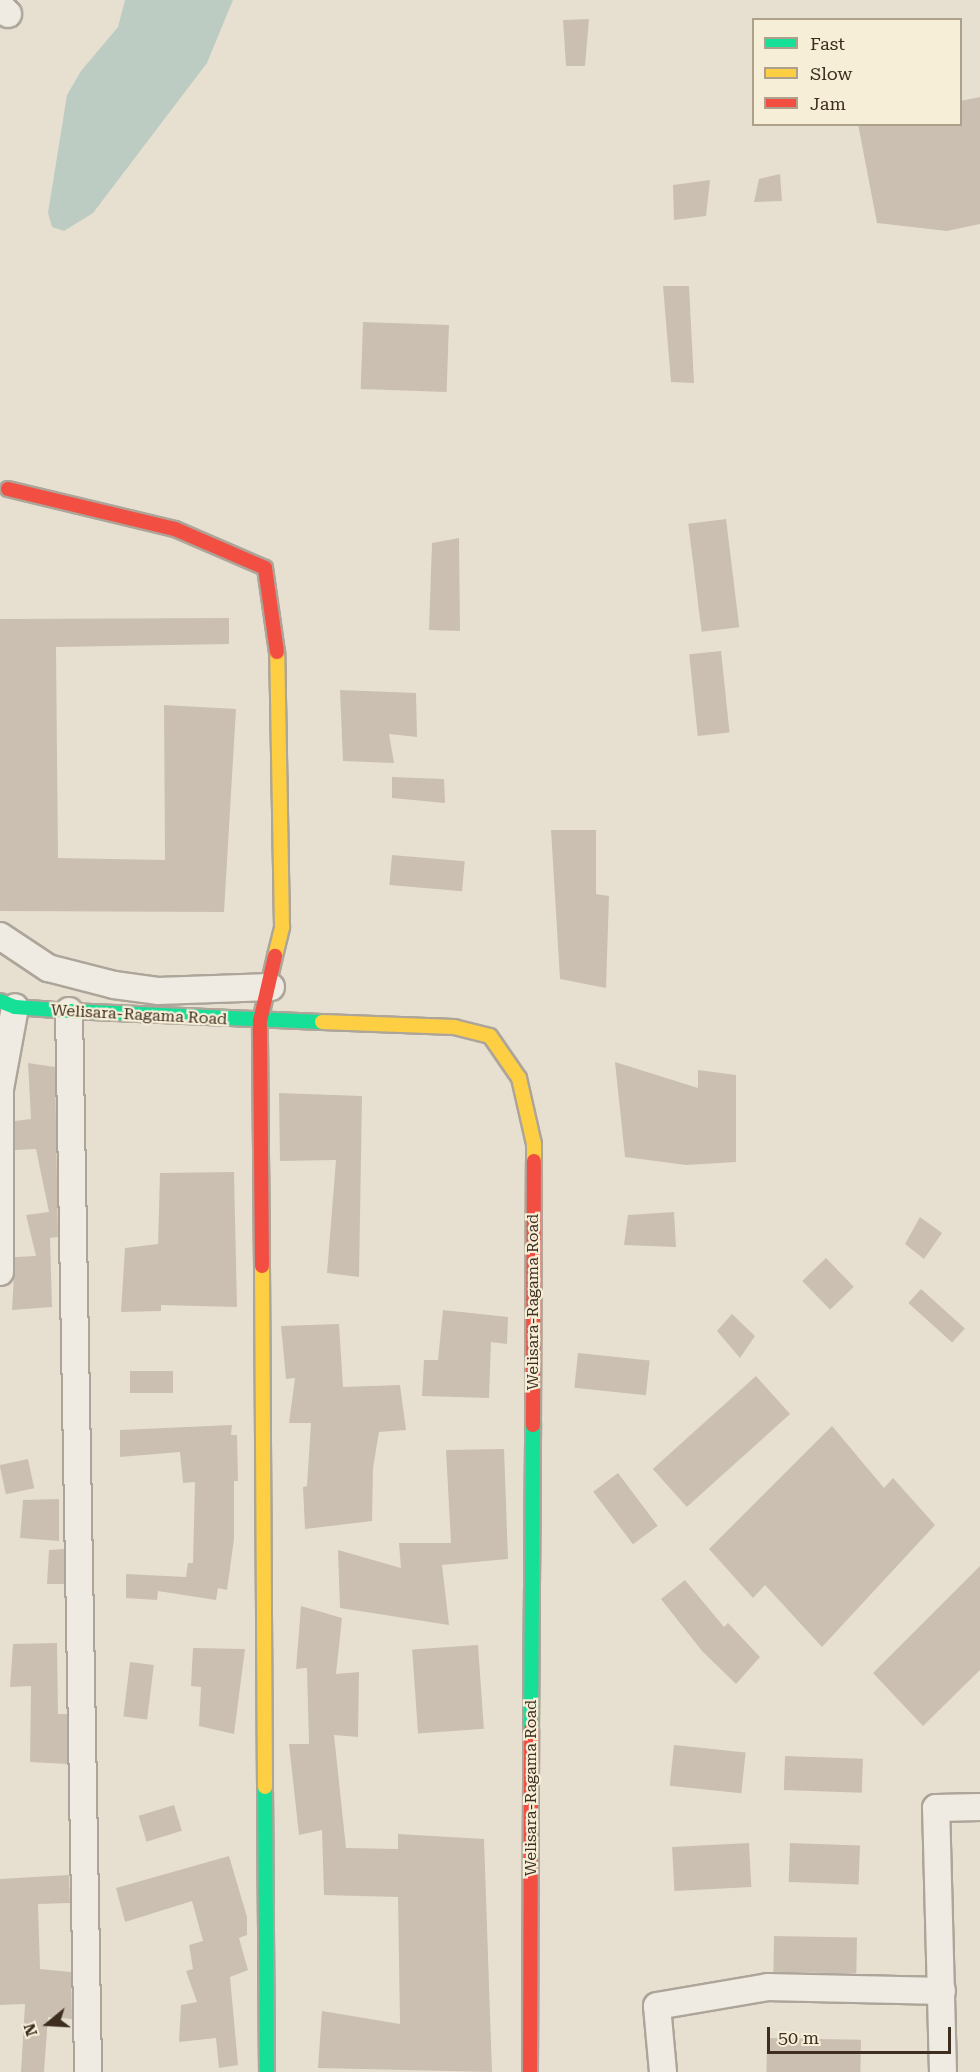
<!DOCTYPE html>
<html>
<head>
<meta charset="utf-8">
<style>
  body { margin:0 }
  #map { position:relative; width:980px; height:2072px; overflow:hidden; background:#e7e0d1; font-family:"Roboto Serif",serif }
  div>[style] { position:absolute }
  .water>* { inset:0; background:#bcccc2 }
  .building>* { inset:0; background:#cbbfb2; transform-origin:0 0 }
  .roads { filter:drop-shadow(2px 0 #ada599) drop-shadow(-2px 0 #ada599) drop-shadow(0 2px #ada599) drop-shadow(0 -2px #ada599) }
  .street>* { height:26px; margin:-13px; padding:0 13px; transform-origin:13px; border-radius:13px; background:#efebe3 }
  .fast>* { height:14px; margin:-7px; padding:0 7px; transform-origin:7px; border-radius:7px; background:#16e098 }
  .slow>* { height:14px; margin:-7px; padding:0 7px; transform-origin:7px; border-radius:7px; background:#ffcf43 }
  .jam>* { height:14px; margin:-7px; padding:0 7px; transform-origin:7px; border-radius:7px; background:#f24e42 }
  span { translate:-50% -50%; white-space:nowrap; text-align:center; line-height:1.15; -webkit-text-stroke:4.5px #f7eed8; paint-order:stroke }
  .street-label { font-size:16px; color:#3d2e20 }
  .legend { position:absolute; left:752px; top:18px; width:210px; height:108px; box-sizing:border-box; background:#f7eed8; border:2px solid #ada18e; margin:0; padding:8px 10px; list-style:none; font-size:18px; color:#3d2e20 }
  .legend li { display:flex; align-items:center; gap:12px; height:30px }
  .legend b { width:30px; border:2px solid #ada18e }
  .north { position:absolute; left:18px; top:1994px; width:60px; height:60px; -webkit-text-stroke:4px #f7eed8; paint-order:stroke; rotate:252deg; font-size:16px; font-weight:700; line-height:24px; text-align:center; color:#3d2e20 }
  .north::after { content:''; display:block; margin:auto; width:21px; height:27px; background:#3d2e20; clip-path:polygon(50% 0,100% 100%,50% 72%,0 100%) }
  .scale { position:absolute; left:767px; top:2027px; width:184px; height:27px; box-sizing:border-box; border:3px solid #3d2e20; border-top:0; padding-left:8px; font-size:18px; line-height:21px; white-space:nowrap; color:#3d2e20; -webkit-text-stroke:4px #f7eed8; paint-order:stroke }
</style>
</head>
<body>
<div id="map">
  <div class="water">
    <div style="clip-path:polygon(125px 0,233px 0,207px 63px,93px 213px,64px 231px,52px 227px,48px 213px,67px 95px,81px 71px,118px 27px)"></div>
  </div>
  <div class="building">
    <div style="clip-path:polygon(589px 19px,585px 66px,566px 66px,563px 20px)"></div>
    <div style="clip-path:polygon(980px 97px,980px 224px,947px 231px,877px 223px,858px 124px,960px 124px,960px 101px)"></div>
    <div style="clip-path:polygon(780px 174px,782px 201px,754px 202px,759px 179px)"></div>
    <div style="clip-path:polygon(710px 180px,706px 216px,674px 220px,673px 185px)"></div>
    <div style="clip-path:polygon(663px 286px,689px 286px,694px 383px,671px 382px)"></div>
    <div style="left:363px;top:322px;width:86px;height:67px;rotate:2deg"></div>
    <div style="left:726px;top:519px;width:109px;height:38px;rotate:83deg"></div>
    <div style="clip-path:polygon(459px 538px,460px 631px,429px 630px,432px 543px)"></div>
    <div style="clip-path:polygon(229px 618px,229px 644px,56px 647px,58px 858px,165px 860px,164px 705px,236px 709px,224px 912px,0 911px,0 619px)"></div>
    <div style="left:721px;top:651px;width:82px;height:32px;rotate:84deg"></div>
    <div style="clip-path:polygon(340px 690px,416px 693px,417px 737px,389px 734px,394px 763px,343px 761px)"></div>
    <div style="clip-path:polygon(392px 777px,444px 779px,445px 803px,392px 798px)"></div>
    <div style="clip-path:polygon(551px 830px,596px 830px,596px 894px,609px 896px,606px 988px,560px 979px)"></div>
    <div style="left:392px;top:855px;width:73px;height:30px;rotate:5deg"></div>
    <div style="clip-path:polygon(615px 1062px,698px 1088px,698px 1070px,736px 1075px,736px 1162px,686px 1165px,625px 1157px)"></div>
    <div style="clip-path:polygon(28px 1063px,55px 1067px,58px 1237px,50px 1238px,52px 1307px,12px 1310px,15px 1257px,36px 1256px,26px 1215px,49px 1212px,36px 1149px,15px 1150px,15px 1121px,31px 1119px)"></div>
    <div style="clip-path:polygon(279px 1093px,362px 1096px,359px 1277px,327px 1273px,336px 1160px,280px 1161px)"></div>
    <div style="clip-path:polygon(234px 1172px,237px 1307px,161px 1305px,161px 1311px,121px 1312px,125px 1248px,158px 1244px,160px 1173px)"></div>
    <div style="clip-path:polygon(674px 1212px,676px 1247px,624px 1245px,628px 1215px)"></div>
    <div style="clip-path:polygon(920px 1217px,942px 1233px,924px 1259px,905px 1244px)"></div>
    <div style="left:826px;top:1258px;width:40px;height:33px;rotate:46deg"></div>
    <div style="left:921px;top:1289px;width:59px;height:19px;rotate:42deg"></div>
    <div style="clip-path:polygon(443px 1310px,508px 1317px,507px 1344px,491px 1342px,489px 1398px,422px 1396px,424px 1360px,438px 1360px)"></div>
    <div style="clip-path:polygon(732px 1314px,755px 1336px,740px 1358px,717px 1331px)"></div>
    <div style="clip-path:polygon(339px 1324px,343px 1387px,400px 1385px,406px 1430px,379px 1432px,373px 1468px,372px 1521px,305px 1529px,303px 1487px,307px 1486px,311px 1423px,289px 1423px,295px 1378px,286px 1379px,281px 1326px)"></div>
    <div style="left:578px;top:1353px;width:72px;height:35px;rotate:6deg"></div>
    <div style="left:130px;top:1371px;width:43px;height:22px"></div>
    <div style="left:756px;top:1376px;width:51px;height:139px;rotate:48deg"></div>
    <div style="clip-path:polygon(232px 1425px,231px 1435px,237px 1435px,238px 1481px,234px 1481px,234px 1539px,227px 1590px,218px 1588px,216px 1600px,158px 1591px,157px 1600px,126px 1598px,126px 1574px,186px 1577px,188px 1563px,193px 1563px,195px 1482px,183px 1483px,180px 1452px,120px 1457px,120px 1430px)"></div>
    <div style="clip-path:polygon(832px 1426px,884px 1488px,893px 1478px,935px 1525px,822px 1647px,765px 1585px,753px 1598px,709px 1549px)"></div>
    <div style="clip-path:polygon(504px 1449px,508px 1559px,442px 1565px,449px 1625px,340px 1608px,338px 1550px,401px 1568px,399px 1543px,451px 1543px,446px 1450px)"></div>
    <div style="left:28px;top:1459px;width:30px;height:29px;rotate:78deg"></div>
    <div style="left:618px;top:1473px;width:66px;height:31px;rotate:53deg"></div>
    <div style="clip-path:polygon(59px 1499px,59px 1541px,20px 1538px,23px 1500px)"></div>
    <div style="clip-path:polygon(64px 1549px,64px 1584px,47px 1584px,49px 1550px)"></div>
    <div style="clip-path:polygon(980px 1566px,980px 1670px,923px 1726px,873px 1673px)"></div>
    <div style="clip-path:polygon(685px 1580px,724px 1627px,728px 1623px,760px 1657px,736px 1684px,702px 1651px,661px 1599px)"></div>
    <div style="clip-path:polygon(301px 1606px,342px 1618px,336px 1674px,359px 1672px,358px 1737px,334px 1735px,346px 1848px,398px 1849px,398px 1834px,484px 1839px,492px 2072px,318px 2068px,322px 2011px,400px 2024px,398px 1897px,324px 1895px,322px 1830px,299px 1835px,289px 1744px,309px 1744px,307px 1668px,296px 1669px)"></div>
    <div style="clip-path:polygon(57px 1643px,58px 1714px,67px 1714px,67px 1764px,30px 1762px,31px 1686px,10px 1687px,13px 1644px)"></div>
    <div style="left:478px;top:1645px;width:84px;height:66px;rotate:86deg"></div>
    <div style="clip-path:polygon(193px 1648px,245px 1649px,234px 1734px,199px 1726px,201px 1687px,191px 1686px)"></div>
    <div style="left:130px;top:1662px;width:24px;height:55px;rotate:7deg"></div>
    <div style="left:674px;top:1745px;width:72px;height:41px;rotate:6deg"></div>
    <div style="left:785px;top:1756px;width:78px;height:34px;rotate:2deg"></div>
    <div style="left:174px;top:1805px;width:27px;height:37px;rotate:73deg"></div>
    <div style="left:749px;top:1843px;width:44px;height:77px;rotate:87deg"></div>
    <div style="left:790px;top:1843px;width:70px;height:39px;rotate:2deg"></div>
    <div style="clip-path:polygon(229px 1856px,247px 1917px,247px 1935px,239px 1938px,248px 1970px,230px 1977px,238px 2065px,219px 2068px,216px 2038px,179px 2042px,181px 2005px,197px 2002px,186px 1971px,193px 1969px,189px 1945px,203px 1941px,192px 1901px,125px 1922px,116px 1888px)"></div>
    <div style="clip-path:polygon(69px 1875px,70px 1903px,38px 1904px,40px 1969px,71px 1972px,72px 2019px,48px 2017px,44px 2072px,21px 2072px,25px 2004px,0 2005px,0 1879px)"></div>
    <div style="left:774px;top:1936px;width:83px;height:36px;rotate:1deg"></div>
    <div style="left:767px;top:2038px;width:94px;height:34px;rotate:1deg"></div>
  </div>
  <div class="roads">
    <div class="street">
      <div style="left:0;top:5px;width:12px;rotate:48deg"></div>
      <div style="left:0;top:936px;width:58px;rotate:33.7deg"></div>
      <div style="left:48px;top:968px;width:68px;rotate:14.4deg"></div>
      <div style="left:114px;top:985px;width:44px;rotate:7.8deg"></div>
      <div style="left:158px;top:991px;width:113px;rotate:-2deg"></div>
      <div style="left:69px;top:1011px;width:1061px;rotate:88.97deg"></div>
      <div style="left:0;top:1272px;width:183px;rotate:-90deg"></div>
      <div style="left:0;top:1089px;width:83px;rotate:-79.6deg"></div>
      <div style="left:663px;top:2072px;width:66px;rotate:-95.2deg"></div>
      <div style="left:657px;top:2006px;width:113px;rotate:-9.7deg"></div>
      <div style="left:768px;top:1987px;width:174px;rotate:1.3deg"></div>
      <div style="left:943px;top:2072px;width:264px;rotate:-91.5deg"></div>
      <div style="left:936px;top:1808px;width:44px;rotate:-1.3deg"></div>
    </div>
    <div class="fast">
      <div style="left:0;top:1001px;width:16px;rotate:22deg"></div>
      <div style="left:15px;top:1007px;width:54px;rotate:4.2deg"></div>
      <div style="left:69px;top:1011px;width:253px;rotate:2.5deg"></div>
      <div style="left:531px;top:1729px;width:304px;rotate:-89.6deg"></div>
      <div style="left:265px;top:1787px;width:285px;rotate:89.6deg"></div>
    </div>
    <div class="slow">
      <div style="left:275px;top:956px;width:30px;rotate:-76deg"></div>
      <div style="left:282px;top:927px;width:275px;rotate:-91deg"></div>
      <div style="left:322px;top:1022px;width:132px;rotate:2.2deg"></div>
      <div style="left:454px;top:1027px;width:37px;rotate:14deg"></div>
      <div style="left:490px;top:1036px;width:51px;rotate:55.4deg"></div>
      <div style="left:519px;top:1078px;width:68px;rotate:77.2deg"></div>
      <div style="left:534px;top:1144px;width:17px;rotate:90deg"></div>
      <div style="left:262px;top:1266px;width:521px;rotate:89.67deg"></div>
    </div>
    <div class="jam">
      <div style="left:8px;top:489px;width:172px;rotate:13.5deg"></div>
      <div style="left:175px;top:529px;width:98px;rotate:23.4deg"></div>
      <div style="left:265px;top:568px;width:85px;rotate:81.9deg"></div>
      <div style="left:262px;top:1266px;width:245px;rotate:-90.5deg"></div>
      <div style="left:260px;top:1021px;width:67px;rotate:-77deg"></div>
      <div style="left:533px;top:1425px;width:264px;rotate:-89.8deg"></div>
      <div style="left:530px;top:2072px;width:343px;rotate:-89.8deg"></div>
    </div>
  </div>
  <div class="street-label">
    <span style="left:139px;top:1015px;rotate:3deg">Welisara-Ragama Road</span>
    <span style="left:533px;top:1302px;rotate:-90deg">Welisara-Ragama Road</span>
    <span style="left:531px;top:1788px;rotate:-90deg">Welisara-Ragama Road</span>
  </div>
  <ul class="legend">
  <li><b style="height:8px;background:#16e098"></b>Fast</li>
  <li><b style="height:8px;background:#ffcf43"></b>Slow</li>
  <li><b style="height:8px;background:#f24e42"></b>Jam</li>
  </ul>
  <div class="north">N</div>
  <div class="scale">50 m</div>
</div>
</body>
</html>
